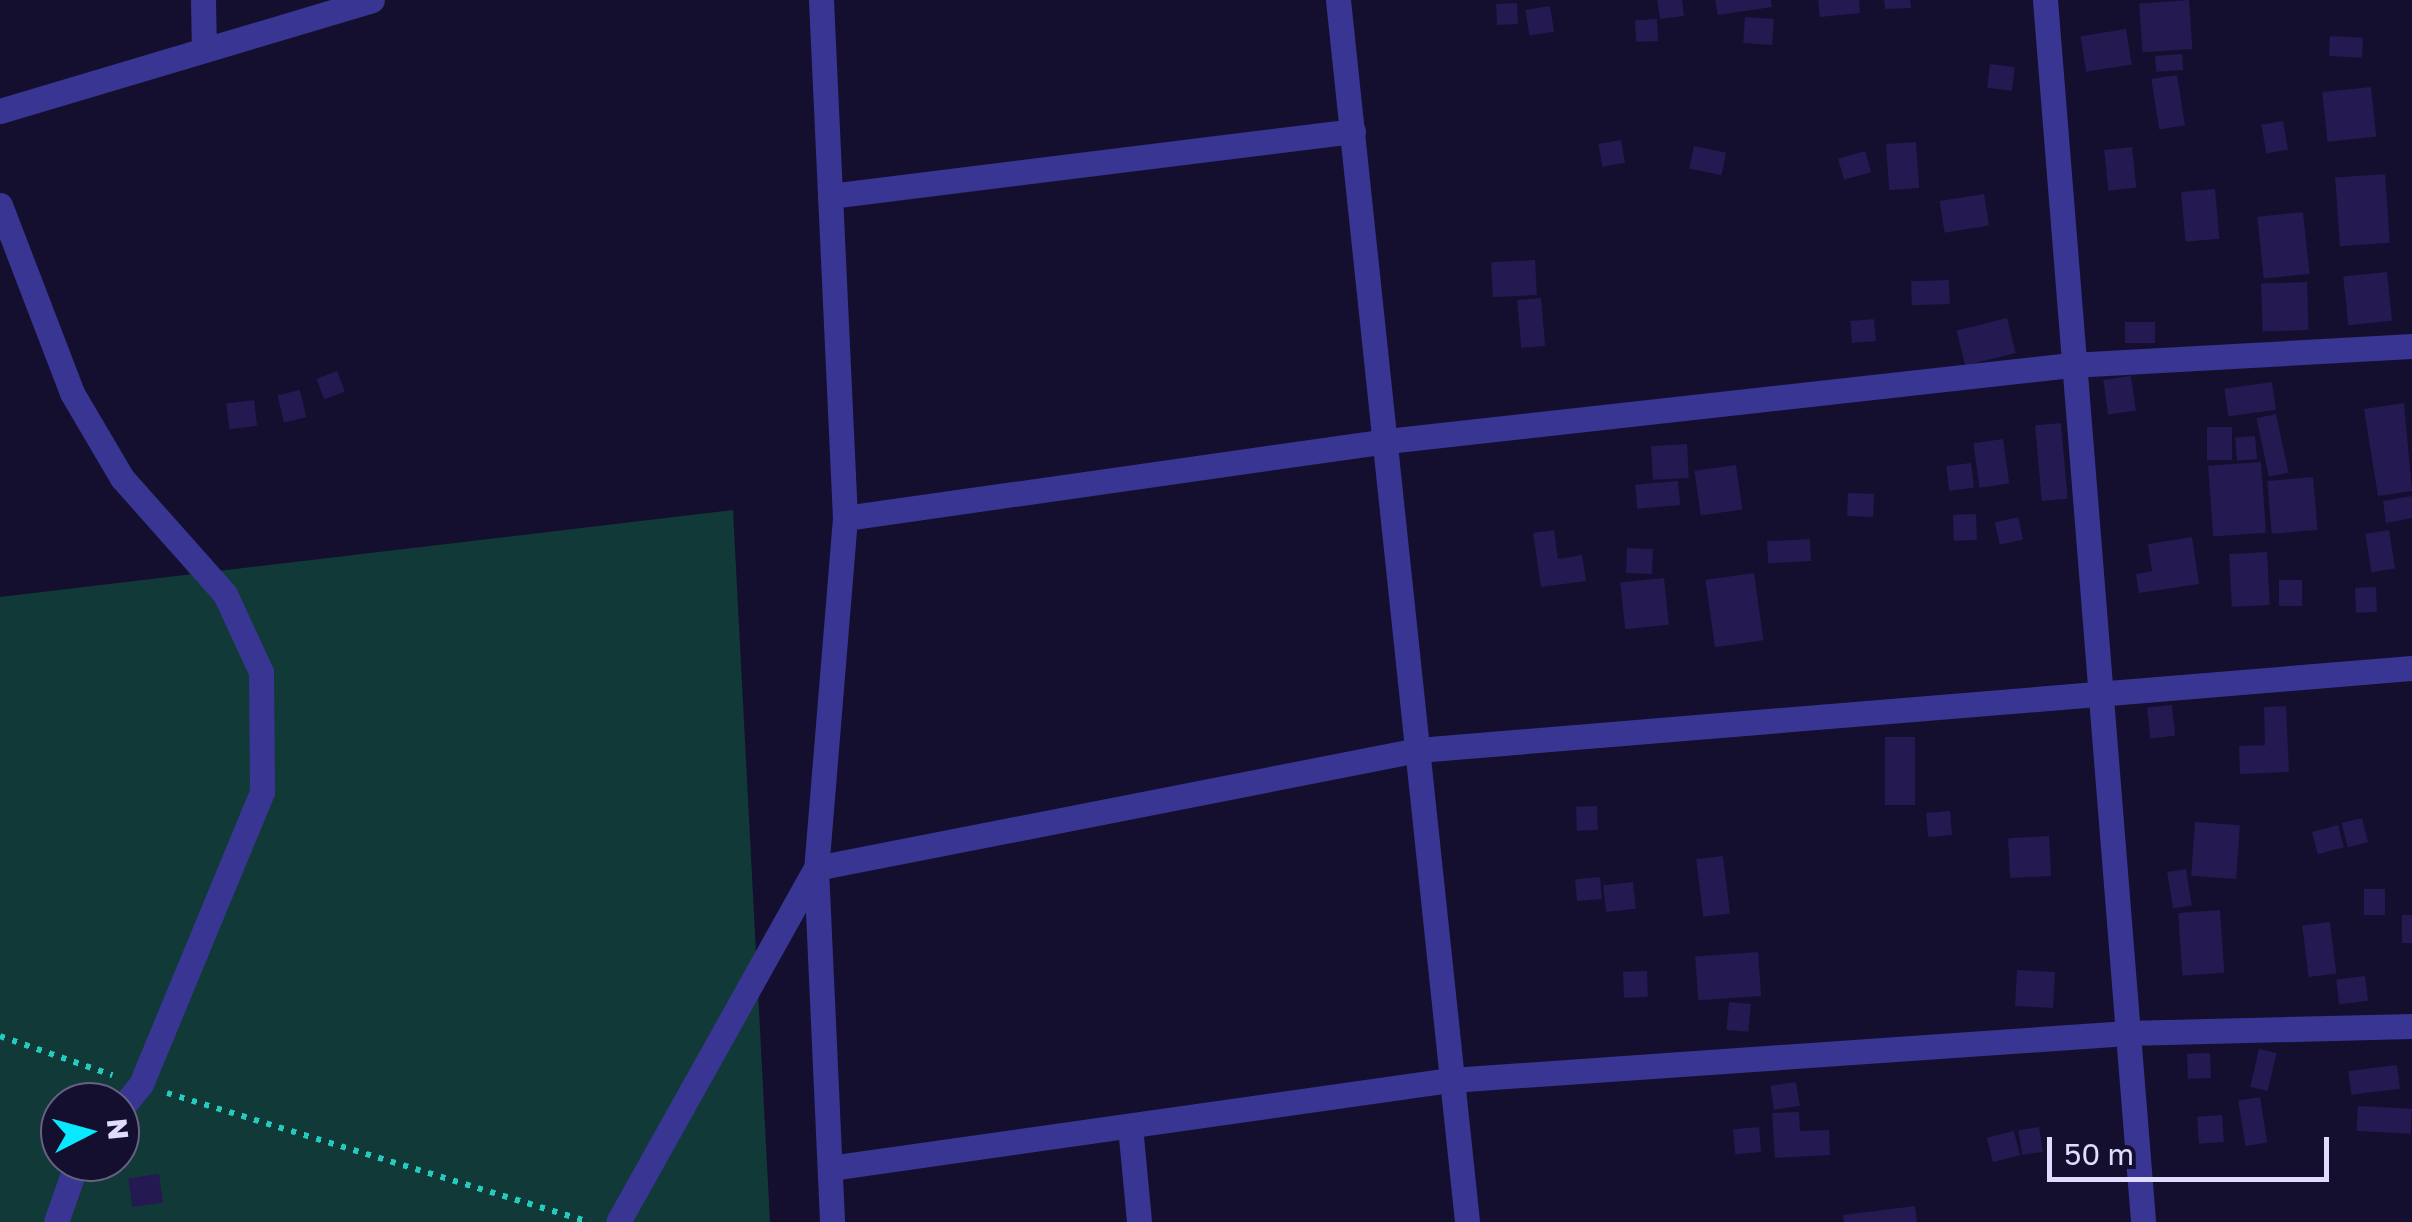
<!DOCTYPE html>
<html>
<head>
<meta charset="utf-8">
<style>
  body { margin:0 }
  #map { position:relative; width:2412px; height:1222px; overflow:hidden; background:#140f2e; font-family:"Golos Text",sans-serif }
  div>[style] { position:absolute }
  .green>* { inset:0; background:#113937 }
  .building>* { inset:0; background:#241951; transform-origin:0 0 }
  .path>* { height:6px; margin-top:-3px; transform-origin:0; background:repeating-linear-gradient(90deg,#24cbbf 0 5px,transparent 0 13px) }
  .minor>* { height:25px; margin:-12.5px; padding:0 12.5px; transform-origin:12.5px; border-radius:12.5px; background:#383692 }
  span { translate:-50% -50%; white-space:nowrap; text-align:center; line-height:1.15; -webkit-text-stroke:8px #140f2e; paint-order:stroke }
  .north { position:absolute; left:40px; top:1082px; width:100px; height:100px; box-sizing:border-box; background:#140f2e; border:2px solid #666182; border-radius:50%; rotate:84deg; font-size:28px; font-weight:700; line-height:40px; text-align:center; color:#e0dcff }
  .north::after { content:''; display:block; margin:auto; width:35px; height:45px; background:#08e9ff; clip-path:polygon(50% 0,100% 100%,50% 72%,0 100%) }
  .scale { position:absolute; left:2047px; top:1137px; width:282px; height:45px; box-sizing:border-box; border:5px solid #e0dcff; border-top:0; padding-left:12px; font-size:30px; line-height:35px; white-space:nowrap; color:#e0dcff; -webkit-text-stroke:8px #140f2e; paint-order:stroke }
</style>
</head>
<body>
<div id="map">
  <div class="green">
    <div style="clip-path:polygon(evenodd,733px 510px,770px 1222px,0 1222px,0 597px,733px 510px,60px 1102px,120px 1102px,120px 1162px,60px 1162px,60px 1102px)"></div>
  </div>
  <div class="building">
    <div style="clip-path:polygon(1657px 0,1682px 0,1684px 16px,1660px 19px)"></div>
    <div style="clip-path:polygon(1715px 0,1771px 0,1772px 7px,1718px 15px)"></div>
    <div style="clip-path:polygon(1818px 0,1859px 0,1860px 13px,1820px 17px)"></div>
    <div style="clip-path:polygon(1884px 0,1910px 0,1911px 8px,1885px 9px)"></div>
    <div style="left:2189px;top:0;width:49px;height:50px;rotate:86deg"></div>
    <div style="left:1517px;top:3px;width:21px;height:21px;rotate:87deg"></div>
    <div style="left:1550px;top:6px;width:26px;height:25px;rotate:81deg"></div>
    <div style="left:1745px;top:17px;width:29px;height:26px;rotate:4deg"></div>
    <div style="left:1657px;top:19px;width:22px;height:22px;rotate:87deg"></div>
    <div style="left:2126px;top:29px;width:36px;height:46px;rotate:81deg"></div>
    <div style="left:2330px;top:36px;width:33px;height:20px;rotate:3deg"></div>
    <div style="left:2182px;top:54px;width:16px;height:27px;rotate:86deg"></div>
    <div style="left:1990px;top:64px;width:25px;height:24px;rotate:7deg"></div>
    <div style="left:2177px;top:75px;width:51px;height:26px;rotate:81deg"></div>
    <div style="left:2371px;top:87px;width:50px;height:49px;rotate:84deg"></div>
    <div style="left:2283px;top:121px;width:29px;height:22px;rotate:80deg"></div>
    <div style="left:1621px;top:140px;width:23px;height:23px;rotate:80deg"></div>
    <div style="left:1916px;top:142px;width:46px;height:30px;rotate:86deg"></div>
    <div style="left:1694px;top:146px;width:33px;height:23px;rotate:12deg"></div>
    <div style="left:2132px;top:147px;width:41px;height:28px;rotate:84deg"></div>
    <div style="left:1865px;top:151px;width:22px;height:28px;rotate:74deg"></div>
    <div style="left:2385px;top:174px;width:69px;height:50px;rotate:86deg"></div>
    <div style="left:2215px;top:189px;width:50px;height:34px;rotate:85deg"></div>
    <div style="left:1984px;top:194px;width:32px;height:45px;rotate:81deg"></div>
    <div style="left:2303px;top:212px;width:62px;height:46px;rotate:84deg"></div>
    <div style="left:1535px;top:260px;width:35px;height:44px;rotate:87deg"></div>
    <div style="left:2387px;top:272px;width:49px;height:44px;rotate:84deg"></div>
    <div style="left:1949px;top:280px;width:24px;height:38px;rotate:88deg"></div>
    <div style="left:2307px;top:282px;width:48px;height:46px;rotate:88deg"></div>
    <div style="left:1541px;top:298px;width:48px;height:24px;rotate:85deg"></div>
    <div style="left:2007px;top:318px;width:36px;height:52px;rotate:76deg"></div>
    <div style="left:1874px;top:319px;width:22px;height:24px;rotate:85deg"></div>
    <div style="left:2125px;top:322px;width:30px;height:21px"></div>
    <div style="left:337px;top:371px;width:22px;height:22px;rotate:69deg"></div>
    <div style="left:2131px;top:376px;width:35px;height:28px;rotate:82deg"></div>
    <div style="left:2272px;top:382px;width:28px;height:48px;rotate:82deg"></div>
    <div style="left:300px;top:390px;width:28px;height:23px;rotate:77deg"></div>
    <div style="left:254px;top:400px;width:26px;height:28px;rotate:83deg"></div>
    <div style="clip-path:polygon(2404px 403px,2412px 491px,2378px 496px,2364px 409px)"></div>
    <div style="left:2276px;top:414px;width:60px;height:20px;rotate:78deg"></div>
    <div style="left:2061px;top:423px;width:76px;height:26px;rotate:85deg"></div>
    <div style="left:2207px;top:427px;width:25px;height:33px"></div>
    <div style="left:2255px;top:436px;width:23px;height:20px;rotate:85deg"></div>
    <div style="left:2003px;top:439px;width:45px;height:30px;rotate:82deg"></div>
    <div style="left:1687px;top:444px;width:34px;height:36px;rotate:87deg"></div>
    <div style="left:2261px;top:462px;width:71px;height:53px;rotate:86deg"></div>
    <div style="left:1971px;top:463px;width:25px;height:25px;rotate:83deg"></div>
    <div style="left:1736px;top:465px;width:45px;height:42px;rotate:82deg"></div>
    <div style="left:2313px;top:477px;width:53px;height:46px;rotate:85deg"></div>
    <div style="left:1678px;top:481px;width:24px;height:43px;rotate:85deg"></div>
    <div style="left:1848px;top:493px;width:26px;height:23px;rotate:2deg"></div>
    <div style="clip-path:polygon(2412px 496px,2412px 518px,2386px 523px,2383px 501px)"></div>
    <div style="left:1976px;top:514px;width:26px;height:23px;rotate:88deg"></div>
    <div style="left:2018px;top:517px;width:23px;height:24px;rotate:77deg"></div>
    <div style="clip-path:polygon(1554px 530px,1558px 559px,1582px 555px,1586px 581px,1541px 587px,1533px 533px)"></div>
    <div style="left:2389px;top:530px;width:39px;height:24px;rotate:81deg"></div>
    <div style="clip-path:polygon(2192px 537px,2199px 584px,2139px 593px,2136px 574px,2152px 571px,2148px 544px)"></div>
    <div style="left:1810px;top:539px;width:22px;height:43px;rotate:87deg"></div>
    <div style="left:1627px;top:548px;width:26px;height:25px;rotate:2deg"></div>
    <div style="left:2267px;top:552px;width:53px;height:38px;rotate:87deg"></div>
    <div style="left:1754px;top:573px;width:68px;height:49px;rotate:82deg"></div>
    <div style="left:1664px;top:578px;width:47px;height:44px;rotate:84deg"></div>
    <div style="left:2279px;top:580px;width:23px;height:26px"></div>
    <div style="left:2376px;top:587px;width:25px;height:21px;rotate:88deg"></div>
    <div style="left:2172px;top:705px;width:31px;height:25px;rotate:84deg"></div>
    <div style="clip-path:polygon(2286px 706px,2289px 772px,2240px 774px,2239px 746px,2265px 745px,2264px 707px)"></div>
    <div style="left:1885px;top:737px;width:30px;height:68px"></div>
    <div style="left:1597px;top:806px;width:24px;height:21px;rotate:88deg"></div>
    <div style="left:1950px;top:811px;width:24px;height:24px;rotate:85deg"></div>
    <div style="left:2362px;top:818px;width:25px;height:21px;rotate:76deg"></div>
    <div style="left:2195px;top:822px;width:45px;height:54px;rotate:4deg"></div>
    <div style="left:2338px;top:825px;width:23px;height:27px;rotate:75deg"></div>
    <div style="left:2049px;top:836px;width:40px;height:41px;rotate:87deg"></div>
    <div style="left:1723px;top:856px;width:58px;height:27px;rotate:83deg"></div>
    <div style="left:2186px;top:869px;width:37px;height:19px;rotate:81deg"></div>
    <div style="left:1600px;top:877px;width:22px;height:25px;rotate:85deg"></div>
    <div style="left:1633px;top:882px;width:27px;height:30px;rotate:84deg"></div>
    <div style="left:2385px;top:889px;width:26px;height:21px;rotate:90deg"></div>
    <div style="left:2220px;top:910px;width:63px;height:42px;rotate:86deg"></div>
    <div style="left:2402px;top:915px;width:10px;height:28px"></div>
    <div style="left:2330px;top:922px;width:52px;height:28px;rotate:83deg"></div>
    <div style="left:1758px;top:952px;width:44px;height:63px;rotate:86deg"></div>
    <div style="left:2017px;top:970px;width:38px;height:36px;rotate:3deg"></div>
    <div style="left:1647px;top:971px;width:26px;height:24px;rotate:88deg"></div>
    <div style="left:2365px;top:976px;width:25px;height:29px;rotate:83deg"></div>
    <div style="left:1729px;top:1002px;width:22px;height:28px;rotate:5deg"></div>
    <div style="left:2259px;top:1049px;width:18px;height:39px;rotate:13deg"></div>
    <div style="left:2210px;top:1053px;width:25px;height:23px;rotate:88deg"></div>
    <div style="left:2397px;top:1065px;width:24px;height:49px;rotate:83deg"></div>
    <div style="left:1796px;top:1082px;width:24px;height:26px;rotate:81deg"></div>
    <div style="left:2260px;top:1097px;width:46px;height:22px;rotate:81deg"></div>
    <div style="left:2358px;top:1106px;width:54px;height:25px;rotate:3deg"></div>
    <div style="clip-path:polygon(1799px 1112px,1800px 1131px,1829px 1130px,1830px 1155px,1775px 1158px,1772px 1113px)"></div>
    <div style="left:2222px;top:1115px;width:27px;height:25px;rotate:86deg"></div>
    <div style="left:1759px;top:1127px;width:25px;height:26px;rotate:85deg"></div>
    <div style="left:2039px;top:1127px;width:25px;height:21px;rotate:81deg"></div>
    <div style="left:2014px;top:1131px;width:25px;height:28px;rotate:76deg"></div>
    <div style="left:159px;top:1174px;width:29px;height:31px;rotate:82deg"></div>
    <div style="clip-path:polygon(1915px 1206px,1917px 1222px,1844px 1222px,1843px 1215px)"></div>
  </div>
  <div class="path">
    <div style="left:0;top:1036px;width:119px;rotate:19.2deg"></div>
    <div style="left:167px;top:1093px;width:442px;rotate:17deg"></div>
  </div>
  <div class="minor">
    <div style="left:203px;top:0;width:50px;rotate:88.9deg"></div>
    <div style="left:821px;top:0;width:519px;rotate:87.35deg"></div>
    <div style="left:845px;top:518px;width:351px;rotate:94.7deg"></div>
    <div style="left:816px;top:868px;width:354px;rotate:87.4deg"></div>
    <div style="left:1338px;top:0;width:1229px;rotate:83.97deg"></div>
    <div style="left:2045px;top:0;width:1226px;rotate:85.41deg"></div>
    <div style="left:0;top:111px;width:388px;rotate:-16.6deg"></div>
    <div style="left:830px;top:196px;width:527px;rotate:-7.08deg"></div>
    <div style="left:0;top:205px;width:201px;rotate:69deg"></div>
    <div style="left:72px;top:393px;width:99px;rotate:59.5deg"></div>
    <div style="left:122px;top:478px;width:155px;rotate:48.4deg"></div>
    <div style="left:225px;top:594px;width:86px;rotate:65.2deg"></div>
    <div style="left:261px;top:672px;width:120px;rotate:89.5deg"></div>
    <div style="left:262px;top:792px;width:316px;rotate:112.5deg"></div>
    <div style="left:141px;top:1084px;width:33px;rotate:129deg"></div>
    <div style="left:845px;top:518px;width:547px;rotate:-8.09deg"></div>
    <div style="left:1387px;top:441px;width:688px;rotate:-6.34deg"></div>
    <div style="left:2071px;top:365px;width:342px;rotate:-3.2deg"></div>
    <div style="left:1130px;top:1126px;width:96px;rotate:84.6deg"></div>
    <div style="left:830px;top:1168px;width:627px;rotate:-8.07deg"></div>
    <div style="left:1451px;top:1080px;width:678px;rotate:-3.98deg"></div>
    <div style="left:2127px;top:1033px;width:285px;rotate:-1.4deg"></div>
    <div style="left:56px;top:1222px;width:64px;rotate:-70.7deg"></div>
    <div style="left:618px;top:1222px;width:406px;rotate:-60.8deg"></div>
    <div style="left:816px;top:868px;width:613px;rotate:-11.09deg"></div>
    <div style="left:1418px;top:750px;width:997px;rotate:-4.72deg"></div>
  </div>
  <div class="north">N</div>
  <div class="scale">50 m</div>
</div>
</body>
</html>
